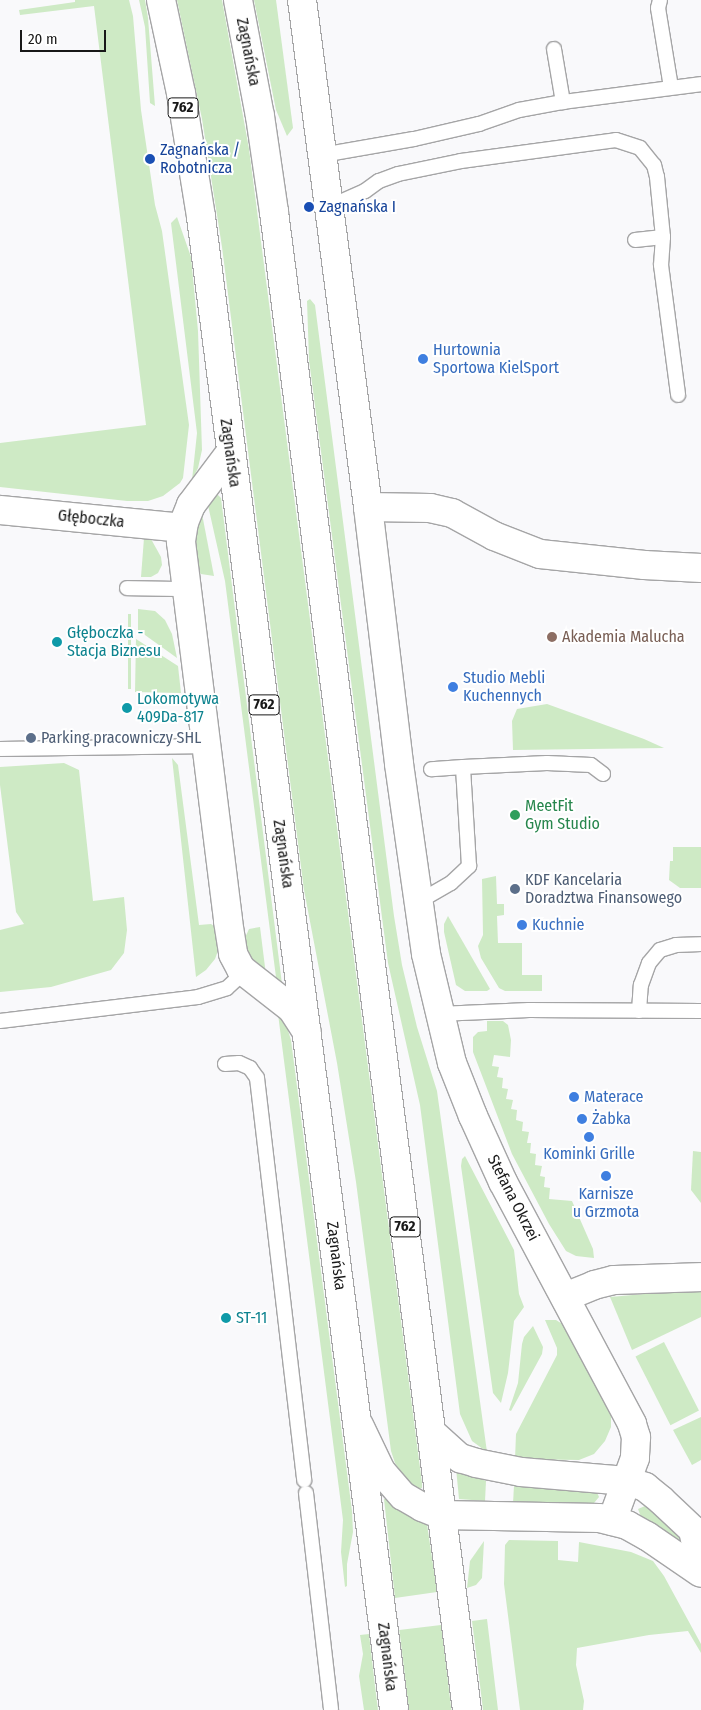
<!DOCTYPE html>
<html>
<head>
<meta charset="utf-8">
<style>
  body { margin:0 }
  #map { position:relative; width:701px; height:1710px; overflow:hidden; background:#f9f9fb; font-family:"Fira Sans Condensed",sans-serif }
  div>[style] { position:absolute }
  .green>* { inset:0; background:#ceeac5; transform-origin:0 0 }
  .roads { filter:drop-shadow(1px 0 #a5a5a6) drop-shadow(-1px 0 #a5a5a6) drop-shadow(0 1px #a5a5a6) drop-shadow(0 -1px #a5a5a6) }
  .lane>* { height:14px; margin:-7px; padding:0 7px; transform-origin:7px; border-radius:7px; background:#fff }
  .street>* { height:28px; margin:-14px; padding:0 14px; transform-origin:14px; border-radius:14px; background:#fff }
  .secondary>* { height:28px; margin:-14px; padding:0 14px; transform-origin:14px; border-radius:14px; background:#fff }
  .primary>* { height:28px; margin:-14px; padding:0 14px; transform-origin:14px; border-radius:14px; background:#fff }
  .dots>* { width:14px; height:14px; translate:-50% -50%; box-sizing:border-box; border:2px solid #fff; border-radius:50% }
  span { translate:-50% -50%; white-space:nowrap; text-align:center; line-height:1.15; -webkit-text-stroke:4px #fff; paint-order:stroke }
  .shield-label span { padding:1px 4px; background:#fff; border:1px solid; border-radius:4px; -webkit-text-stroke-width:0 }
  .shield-label { font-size:15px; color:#181818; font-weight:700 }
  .street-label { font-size:16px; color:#181818 }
  .transit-label { font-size:16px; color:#164399 }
  .left { translate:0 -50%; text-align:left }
  .shop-label { font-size:16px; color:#366cbe }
  .culture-label { font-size:16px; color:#0d838f }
  .education-label { font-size:16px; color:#785e54 }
  .service-label { font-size:16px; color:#4e5e75 }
  .leisure-label { font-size:16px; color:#27864d }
  .scale { position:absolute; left:20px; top:30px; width:86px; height:22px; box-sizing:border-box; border:2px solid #181818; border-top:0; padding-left:6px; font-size:15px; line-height:18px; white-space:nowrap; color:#181818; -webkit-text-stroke:4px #fff; paint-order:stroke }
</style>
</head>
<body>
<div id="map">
  <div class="green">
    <div style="clip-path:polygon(75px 0,129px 0,133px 16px,141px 110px,155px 205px,162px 231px,189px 425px,183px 478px,180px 483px,163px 496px,148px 501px,127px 501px,0 487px,0 443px,146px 425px,94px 6px,20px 15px,19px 10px,75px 2px)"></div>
    <div style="clip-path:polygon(139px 0,145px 0,148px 18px,155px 106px,150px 103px,145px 27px)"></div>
    <div style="clip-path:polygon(177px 0,222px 0,249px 149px,422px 1483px,422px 1488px,418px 1489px,405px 1479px,395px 1463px,391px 1451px,356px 1182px,337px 1063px,304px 890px,222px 247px,202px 119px)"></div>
    <div style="clip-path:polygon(254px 0,276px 0,293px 128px,287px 136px,276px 110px)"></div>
    <div style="clip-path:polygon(177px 217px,191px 257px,198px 331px,202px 450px,198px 468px,192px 480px,197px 433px,171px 223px)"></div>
    <div style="clip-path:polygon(310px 299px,315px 305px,394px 916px,402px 965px,417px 1027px,437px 1091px,487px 1452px,472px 1441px,460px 1414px,420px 1105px,388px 963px,309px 360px,307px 301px)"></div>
    <div style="clip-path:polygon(217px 494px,221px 498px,281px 976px,282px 984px,277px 985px,225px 581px,207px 501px)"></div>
    <div style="clip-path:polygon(202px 514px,214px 576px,201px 574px,198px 571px,195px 538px,198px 521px)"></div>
    <div style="clip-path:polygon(144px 538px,151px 539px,161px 557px,162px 565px,158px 573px,151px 577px,141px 577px)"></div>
    <div style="clip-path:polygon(138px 609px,155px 611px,165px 620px,172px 634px,177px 658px,138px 630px)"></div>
    <div style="left:128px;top:614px;width:3px;height:75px"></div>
    <div style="clip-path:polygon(136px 639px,178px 666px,181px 693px,135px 692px)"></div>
    <div style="clip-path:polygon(547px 704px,644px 739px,664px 748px,513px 750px,512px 721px,517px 709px)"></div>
    <div style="clip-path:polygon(172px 758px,178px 765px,199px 925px,211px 924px,218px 929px,219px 948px,215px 959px,206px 970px,196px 977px)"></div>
    <div style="clip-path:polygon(64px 763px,79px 770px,93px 901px,124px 897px,127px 930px,124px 953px,111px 970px,51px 987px,0 992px,0 930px,24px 924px,16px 912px,0 785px,0 767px)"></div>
    <div style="clip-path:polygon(673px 847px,701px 847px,701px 888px,680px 888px,669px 880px,670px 861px,673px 861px)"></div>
    <div style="clip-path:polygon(496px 876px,497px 904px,504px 904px,504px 915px,497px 916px,498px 943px,522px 943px,522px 975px,542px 975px,542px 991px,505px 991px,499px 988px,481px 958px,478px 946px,483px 935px,482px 879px)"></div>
    <div style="clip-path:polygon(448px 916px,490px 989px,487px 991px,465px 991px,456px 985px,444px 932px,444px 924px)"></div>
    <div style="clip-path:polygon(260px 927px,266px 975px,252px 961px,244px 940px,249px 929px)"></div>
    <div style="clip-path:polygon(278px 1014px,285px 1021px,291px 1040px,352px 1511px,353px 1532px,347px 1564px,347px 1586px,345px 1587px,341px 1552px,343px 1520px)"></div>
    <div style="clip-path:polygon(487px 1021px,503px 1021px,508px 1025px,511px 1040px,510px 1057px,494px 1055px,492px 1066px,499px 1067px,497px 1077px,503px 1078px,502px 1088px,508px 1089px,506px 1099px,513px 1100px,511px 1109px,517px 1110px,516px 1120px,523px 1122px,522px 1131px,529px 1132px,527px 1143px,531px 1143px,530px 1153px,536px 1154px,535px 1165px,542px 1166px,540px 1176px,545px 1177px,544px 1187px,550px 1188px,549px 1199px,572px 1201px,593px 1249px,594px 1258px,576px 1256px,566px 1251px,549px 1224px,512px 1154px,473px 1052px,473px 1037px,478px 1032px,487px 1031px)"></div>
    <div style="clip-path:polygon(693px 1151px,701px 1152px,701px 1203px,691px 1190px)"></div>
    <div style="clip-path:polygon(465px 1156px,514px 1250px,519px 1294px,524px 1307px,514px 1321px,508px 1373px,501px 1403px,493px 1393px,461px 1166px,462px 1159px)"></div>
    <div style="clip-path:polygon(701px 1289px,701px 1317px,632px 1350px,610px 1297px)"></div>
    <div style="clip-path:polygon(545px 1320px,556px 1320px,564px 1325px,611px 1416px,611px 1427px,605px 1441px,594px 1454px,579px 1460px,515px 1459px,516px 1434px,557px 1355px,557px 1348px)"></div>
    <div style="clip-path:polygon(533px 1326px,543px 1347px,542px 1354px,511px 1411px,509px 1410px,518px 1383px,522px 1344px,524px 1337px)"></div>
    <div style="left:664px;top:1342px;width:77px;height:32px;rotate:63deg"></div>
    <div style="clip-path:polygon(701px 1417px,701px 1460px,692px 1465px,673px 1430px)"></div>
    <div style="clip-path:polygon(456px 1468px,486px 1481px,485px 1501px,459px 1499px)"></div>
    <div style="clip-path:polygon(514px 1486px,590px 1488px,596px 1490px,599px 1497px,594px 1503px,588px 1504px,513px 1503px)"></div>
    <div style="clip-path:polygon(384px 1499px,388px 1499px,427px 1524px,437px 1592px,395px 1598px)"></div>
    <div style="clip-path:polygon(645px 1506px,684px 1535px,683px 1546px,641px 1517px,638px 1509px)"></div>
    <div style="clip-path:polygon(509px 1540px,558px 1541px,558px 1560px,578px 1562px,579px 1542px,631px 1552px,653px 1561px,664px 1576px,701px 1644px,701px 1653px,688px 1631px,649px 1635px,577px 1648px,576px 1665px,584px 1701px,583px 1710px,520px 1710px,504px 1584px,505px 1545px)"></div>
    <div style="clip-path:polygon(484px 1541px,482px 1578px,476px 1585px,467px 1588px,470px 1561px)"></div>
    <div style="clip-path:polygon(487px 1619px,498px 1710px,483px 1710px,480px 1685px,472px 1621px)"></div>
    <div style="left:441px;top:1625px;width:86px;height:42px;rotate:83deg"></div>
    <div style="clip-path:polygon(369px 1634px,375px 1686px,378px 1710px,364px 1710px,359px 1676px,363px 1654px,360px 1635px)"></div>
  </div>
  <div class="roads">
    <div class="lane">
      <div style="left:660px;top:0;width:8px;rotate:104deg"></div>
      <div style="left:658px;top:8px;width:80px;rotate:80.7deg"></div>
      <div style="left:554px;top:49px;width:54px;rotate:80.4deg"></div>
      <div style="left:322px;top:155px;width:93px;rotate:-9.9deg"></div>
      <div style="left:414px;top:139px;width:67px;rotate:-13deg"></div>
      <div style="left:479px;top:124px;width:42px;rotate:-19.3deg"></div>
      <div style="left:519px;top:110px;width:45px;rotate:-10.3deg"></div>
      <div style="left:563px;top:102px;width:139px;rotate:-7.4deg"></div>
      <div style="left:329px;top:207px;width:39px;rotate:-24deg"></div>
      <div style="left:365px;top:191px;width:17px;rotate:-36deg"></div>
      <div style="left:379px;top:181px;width:20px;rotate:-20deg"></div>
      <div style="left:398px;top:174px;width:64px;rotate:-11.7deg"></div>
      <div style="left:461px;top:161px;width:156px;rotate:-7.7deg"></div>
      <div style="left:616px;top:140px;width:25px;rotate:18deg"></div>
      <div style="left:640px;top:148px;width:22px;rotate:51deg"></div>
      <div style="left:654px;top:165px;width:12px;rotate:76deg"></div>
      <div style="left:657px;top:177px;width:60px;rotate:84.3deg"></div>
      <div style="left:663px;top:237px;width:28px;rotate:174deg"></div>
      <div style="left:663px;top:237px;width:28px;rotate:94deg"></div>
      <div style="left:661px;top:265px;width:131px;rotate:82.5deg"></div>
      <div style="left:127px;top:588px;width:59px;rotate:1deg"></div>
      <div style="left:0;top:749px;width:206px;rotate:-0.8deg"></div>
      <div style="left:463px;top:767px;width:84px;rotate:-2.7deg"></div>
      <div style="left:547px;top:763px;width:44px;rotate:2.6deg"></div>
      <div style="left:591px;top:765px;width:15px;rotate:37deg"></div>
      <div style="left:418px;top:902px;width:38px;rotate:-30deg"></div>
      <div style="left:451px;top:883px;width:25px;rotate:-43deg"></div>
      <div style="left:469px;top:866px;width:99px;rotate:-93.5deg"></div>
      <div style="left:463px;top:767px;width:32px;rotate:176deg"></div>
      <div style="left:639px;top:1011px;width:26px;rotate:-86deg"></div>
      <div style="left:641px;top:985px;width:23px;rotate:-70deg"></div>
      <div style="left:649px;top:963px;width:17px;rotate:-50deg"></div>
      <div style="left:660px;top:950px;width:17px;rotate:-17deg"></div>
      <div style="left:676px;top:945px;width:25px;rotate:-2deg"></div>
      <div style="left:439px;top:1014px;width:90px;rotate:-2.5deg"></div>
      <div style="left:529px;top:1010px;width:172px;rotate:0.3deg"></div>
      <div style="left:0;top:1021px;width:199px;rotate:-6.9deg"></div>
      <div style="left:198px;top:997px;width:30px;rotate:-17deg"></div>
      <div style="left:227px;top:988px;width:23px;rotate:-43deg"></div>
      <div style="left:225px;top:1064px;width:14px;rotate:-4deg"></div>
      <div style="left:239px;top:1063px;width:12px;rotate:24deg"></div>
      <div style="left:250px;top:1068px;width:12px;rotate:55deg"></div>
      <div style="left:257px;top:1078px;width:405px;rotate:83.3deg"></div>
      <div style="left:306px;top:1493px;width:218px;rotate:83.4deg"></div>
    </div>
    <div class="street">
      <div style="left:302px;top:0;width:511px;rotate:82.58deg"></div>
      <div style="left:368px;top:507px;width:259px;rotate:83.1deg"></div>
      <div style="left:399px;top:764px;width:192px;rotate:81.9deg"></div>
      <div style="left:426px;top:954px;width:112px;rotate:76.6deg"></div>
      <div style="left:452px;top:1063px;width:57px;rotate:68.4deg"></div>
      <div style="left:473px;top:1116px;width:72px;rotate:65.6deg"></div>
      <div style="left:503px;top:1182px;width:274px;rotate:61.9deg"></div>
      <div style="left:632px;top:1424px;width:14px;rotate:73deg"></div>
      <div style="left:636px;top:1437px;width:21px;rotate:93deg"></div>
      <div style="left:635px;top:1458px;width:67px;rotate:110.1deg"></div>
      <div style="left:230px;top:453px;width:65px;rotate:126.9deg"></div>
      <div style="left:191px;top:505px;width:18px;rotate:112deg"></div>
      <div style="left:184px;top:522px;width:20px;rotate:99deg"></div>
      <div style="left:181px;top:542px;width:382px;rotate:82.9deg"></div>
      <div style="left:228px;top:921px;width:33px;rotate:81deg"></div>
      <div style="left:233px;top:954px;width:17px;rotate:62deg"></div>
      <div style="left:241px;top:969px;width:65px;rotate:38.1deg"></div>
      <div style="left:292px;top:1009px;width:27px;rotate:57deg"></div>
      <div style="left:368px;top:507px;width:62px;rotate:0.9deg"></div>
      <div style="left:430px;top:508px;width:23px;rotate:13deg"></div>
      <div style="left:452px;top:513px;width:48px;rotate:28.7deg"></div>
      <div style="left:494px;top:536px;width:49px;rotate:21.4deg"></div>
      <div style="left:540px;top:554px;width:105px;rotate:6deg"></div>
      <div style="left:644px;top:565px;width:57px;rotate:3deg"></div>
      <div style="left:0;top:510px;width:183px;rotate:5.6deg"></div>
      <div style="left:565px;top:1297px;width:31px;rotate:-22deg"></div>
      <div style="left:594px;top:1285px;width:21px;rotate:-14deg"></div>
      <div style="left:614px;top:1280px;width:87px;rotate:-2deg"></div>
    </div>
    <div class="secondary">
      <div style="left:359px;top:1425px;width:51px;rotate:64.4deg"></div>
      <div style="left:381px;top:1471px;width:33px;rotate:49deg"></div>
      <div style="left:403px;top:1496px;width:22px;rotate:30deg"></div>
      <div style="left:422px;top:1507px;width:22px;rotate:22deg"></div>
      <div style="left:442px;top:1515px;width:157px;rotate:1.1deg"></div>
      <div style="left:599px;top:1518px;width:29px;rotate:14deg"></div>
      <div style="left:627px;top:1525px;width:23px;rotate:29deg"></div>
      <div style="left:647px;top:1536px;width:65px;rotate:34.4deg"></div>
      <div style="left:432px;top:1433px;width:38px;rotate:42deg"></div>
      <div style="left:460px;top:1458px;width:17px;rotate:17deg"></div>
      <div style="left:476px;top:1463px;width:46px;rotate:11.3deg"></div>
      <div style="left:521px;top:1472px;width:106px;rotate:4.9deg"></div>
      <div style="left:627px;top:1481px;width:19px;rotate:18deg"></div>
      <div style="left:645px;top:1487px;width:21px;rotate:39deg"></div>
      <div style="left:661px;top:1500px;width:44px;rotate:43.2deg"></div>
      <div style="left:693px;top:1530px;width:39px;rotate:78deg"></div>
    </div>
    <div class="primary">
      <div style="left:161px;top:0;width:95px;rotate:77.9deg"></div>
      <div style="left:181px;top:93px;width:126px;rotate:80.8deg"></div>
      <div style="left:201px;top:217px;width:1505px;rotate:82.63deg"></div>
      <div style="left:238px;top:0;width:118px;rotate:79.3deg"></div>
      <div style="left:260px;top:116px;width:97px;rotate:81.7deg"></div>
      <div style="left:274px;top:212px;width:1510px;rotate:82.66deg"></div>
    </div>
  </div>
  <div class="dots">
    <div style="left:150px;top:159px;background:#1a4fb4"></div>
    <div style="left:309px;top:207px;background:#1a4fb4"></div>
    <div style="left:423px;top:359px;background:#3f7fe0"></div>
    <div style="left:552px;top:637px;background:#8d6e63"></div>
    <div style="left:57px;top:642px;background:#0f9aa8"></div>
    <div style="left:453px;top:687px;background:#3f7fe0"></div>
    <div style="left:127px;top:708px;background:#0f9aa8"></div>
    <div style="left:31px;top:738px;background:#5c6f8a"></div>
    <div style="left:515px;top:815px;background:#2e9e5b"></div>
    <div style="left:515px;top:889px;background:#5c6f8a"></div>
    <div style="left:522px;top:925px;background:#3f7fe0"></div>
    <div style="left:574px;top:1097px;background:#3f7fe0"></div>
    <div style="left:582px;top:1119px;background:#3f7fe0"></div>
    <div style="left:589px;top:1137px;background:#3f7fe0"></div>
    <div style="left:606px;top:1176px;background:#3f7fe0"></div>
    <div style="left:226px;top:1318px;background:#0f9aa8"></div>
  </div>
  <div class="shield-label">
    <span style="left:183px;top:108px">762</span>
    <span style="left:264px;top:705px">762</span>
    <span style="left:405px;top:1227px">762</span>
  </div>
  <div class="street-label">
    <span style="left:248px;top:52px;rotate:79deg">Zagnańska</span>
    <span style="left:230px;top:453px;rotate:82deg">Zagnańska</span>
    <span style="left:91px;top:519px;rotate:6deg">Głęboczka</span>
    <span style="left:283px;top:854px;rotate:82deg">Zagnańska</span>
    <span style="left:513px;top:1198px;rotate:63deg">Stefana Okrzei</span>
    <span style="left:336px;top:1256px;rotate:83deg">Zagnańska</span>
    <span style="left:387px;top:1657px;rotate:83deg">Zagnańska</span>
  </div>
  <div class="transit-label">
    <span class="left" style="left:160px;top:159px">Zagnańska /<br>Robotnicza</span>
    <span class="left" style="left:319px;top:207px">Zagnańska I</span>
  </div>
  <div class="shop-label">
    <span class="left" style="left:433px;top:359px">Hurtownia<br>Sportowa KielSport</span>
    <span class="left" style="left:463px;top:687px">Studio Mebli<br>Kuchennych</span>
    <span class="left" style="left:532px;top:925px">Kuchnie</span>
    <span class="left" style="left:584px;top:1097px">Materace</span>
    <span class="left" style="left:592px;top:1119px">Żabka</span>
    <span style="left:589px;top:1154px">Kominki Grille</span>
    <span style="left:606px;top:1203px">Karnisze<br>u Grzmota</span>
  </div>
  <div class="culture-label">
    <span class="left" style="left:67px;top:642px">Głęboczka -<br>Stacja Biznesu</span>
    <span class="left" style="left:137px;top:708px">Lokomotywa<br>409Da-817</span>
    <span class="left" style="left:236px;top:1318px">ST-11</span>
  </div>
  <div class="education-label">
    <span class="left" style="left:562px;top:637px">Akademia Malucha</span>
  </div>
  <div class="service-label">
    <span class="left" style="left:41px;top:738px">Parking pracowniczy SHL</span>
    <span class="left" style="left:525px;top:889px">KDF Kancelaria<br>Doradztwa Finansowego</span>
  </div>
  <div class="leisure-label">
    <span class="left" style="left:525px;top:815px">MeetFit<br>Gym Studio</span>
  </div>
  <div class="scale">20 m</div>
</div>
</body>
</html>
